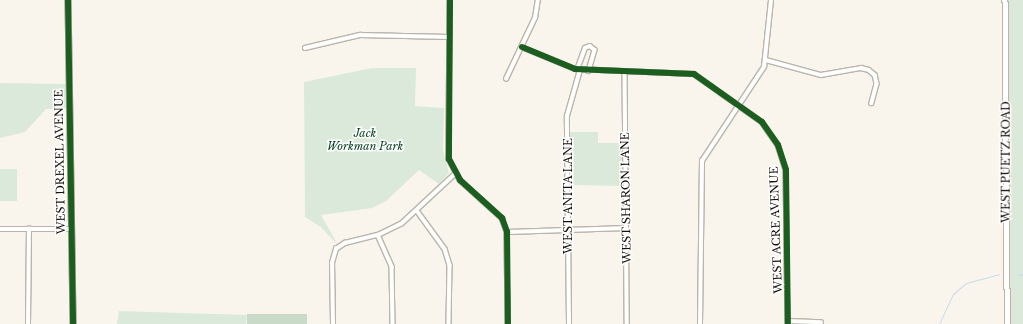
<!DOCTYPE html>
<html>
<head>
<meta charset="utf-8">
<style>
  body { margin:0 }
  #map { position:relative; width:1023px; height:324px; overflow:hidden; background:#f9f5ed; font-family:"Libre Baskerville",serif }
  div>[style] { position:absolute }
  .green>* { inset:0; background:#dae9d9; transform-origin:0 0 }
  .forest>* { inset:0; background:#cadac9; transform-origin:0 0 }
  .stream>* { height:1px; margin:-0.5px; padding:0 0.5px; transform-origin:0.5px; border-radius:0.5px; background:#cbdaec }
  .roads { filter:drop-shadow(1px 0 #b9b5ad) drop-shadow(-1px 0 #b9b5ad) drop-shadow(0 1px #b9b5ad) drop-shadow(0 -1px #b9b5ad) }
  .minor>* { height:3.5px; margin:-1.75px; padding:0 1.75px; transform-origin:1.75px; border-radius:1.75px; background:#fefefc }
  .tertiary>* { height:4.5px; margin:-2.25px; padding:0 2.25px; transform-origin:2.25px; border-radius:2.25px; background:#fefefc }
  .cycleway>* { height:6px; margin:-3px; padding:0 3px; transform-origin:3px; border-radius:3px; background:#1b5e20 }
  span { translate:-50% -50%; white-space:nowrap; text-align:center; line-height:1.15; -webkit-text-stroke:3px #fff; paint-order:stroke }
  .park-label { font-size:11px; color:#043c1d; font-style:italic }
  .street-label { font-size:11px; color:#16120a }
</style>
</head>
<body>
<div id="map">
  <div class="green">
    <div style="clip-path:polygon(1006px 0,1023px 0,1023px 324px,1009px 324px)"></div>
    <div style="clip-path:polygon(372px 68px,416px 68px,415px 106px,444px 108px,443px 150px,449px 173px,439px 184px,419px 170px,386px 201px,372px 208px,321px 215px,338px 245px,321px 227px,305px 217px,304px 82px)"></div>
    <div style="clip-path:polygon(0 83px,66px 84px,67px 109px,46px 109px,25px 132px,0 138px)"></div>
    <div style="clip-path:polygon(570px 132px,598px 132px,598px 143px,623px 143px,623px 186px,570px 185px)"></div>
    <div style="left:0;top:169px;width:17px;height:32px"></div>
    <div style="clip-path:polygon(119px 311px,247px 315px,246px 324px,117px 324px)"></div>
  </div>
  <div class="forest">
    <div style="left:307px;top:314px;width:10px;height:60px;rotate:90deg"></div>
  </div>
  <div class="stream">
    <div style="left:1018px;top:275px;width:5px;rotate:-11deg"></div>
    <div style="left:939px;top:324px;width:33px;rotate:-65deg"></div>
    <div style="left:953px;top:294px;width:17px;rotate:-40deg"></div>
    <div style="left:966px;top:283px;width:34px;rotate:-15deg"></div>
  </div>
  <div class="roads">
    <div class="minor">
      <div style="left:450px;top:0;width:159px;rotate:90.4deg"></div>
      <div style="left:449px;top:159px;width:24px;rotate:62deg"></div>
      <div style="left:460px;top:180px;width:57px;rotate:42.1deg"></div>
      <div style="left:502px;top:218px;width:15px;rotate:70deg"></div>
      <div style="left:507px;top:232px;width:92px;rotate:89.4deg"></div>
      <div style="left:522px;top:47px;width:57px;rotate:22.5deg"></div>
      <div style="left:575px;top:69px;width:119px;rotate:2.4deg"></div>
      <div style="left:694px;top:74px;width:83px;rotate:35.2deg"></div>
      <div style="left:762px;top:122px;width:28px;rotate:55deg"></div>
      <div style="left:778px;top:145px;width:26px;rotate:72deg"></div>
      <div style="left:786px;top:170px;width:154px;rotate:89.3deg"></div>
      <div style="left:305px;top:48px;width:57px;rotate:-13.3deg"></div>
      <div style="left:360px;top:35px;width:89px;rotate:1.3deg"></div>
      <div style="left:766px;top:60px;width:57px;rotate:15.3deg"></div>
      <div style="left:821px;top:75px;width:41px;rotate:-9.9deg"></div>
      <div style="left:861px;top:68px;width:8px;rotate:14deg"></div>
      <div style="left:869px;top:70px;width:8px;rotate:40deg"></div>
      <div style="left:875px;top:75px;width:9px;rotate:77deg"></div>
      <div style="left:877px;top:84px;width:20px;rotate:105deg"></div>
      <div style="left:577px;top:70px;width:23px;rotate:-70deg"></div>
      <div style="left:585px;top:48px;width:5px;rotate:-22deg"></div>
      <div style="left:590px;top:46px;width:6px;rotate:39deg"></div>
      <div style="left:595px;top:50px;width:22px;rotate:106deg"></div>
      <div style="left:625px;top:71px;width:253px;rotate:89.5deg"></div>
      <div style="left:506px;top:79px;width:68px;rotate:-64.6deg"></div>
      <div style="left:535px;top:18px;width:18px;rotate:-81deg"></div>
      <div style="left:418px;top:212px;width:46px;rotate:53.9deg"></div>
      <div style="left:445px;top:249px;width:17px;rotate:73deg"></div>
      <div style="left:450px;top:265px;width:59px;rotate:91deg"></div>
      <div style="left:0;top:229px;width:71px"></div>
      <div style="left:507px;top:232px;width:119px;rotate:-1.9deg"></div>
      <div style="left:378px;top:235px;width:35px;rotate:66deg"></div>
      <div style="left:392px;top:267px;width:57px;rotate:89deg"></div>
      <div style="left:788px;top:321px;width:33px;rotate:2deg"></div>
      <div style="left:28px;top:324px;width:95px;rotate:-89.4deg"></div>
      <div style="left:333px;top:324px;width:61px;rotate:-90.9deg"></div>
      <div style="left:332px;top:263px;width:15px;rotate:-74deg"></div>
      <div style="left:336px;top:249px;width:11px;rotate:-34deg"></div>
      <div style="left:345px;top:243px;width:34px;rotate:-14deg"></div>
      <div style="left:378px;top:235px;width:25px;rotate:-26deg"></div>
      <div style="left:401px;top:224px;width:74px;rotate:-42.8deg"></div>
      <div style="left:569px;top:324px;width:208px;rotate:-90.6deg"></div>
      <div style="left:567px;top:116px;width:48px;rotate:-74.2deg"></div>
      <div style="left:700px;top:324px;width:163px;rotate:-89.3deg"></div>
      <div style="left:702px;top:161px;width:113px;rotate:-56.6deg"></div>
      <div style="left:764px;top:67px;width:67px;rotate:-84deg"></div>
    </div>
    <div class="tertiary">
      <div style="left:68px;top:0;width:324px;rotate:89.1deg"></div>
      <div style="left:1005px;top:0;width:324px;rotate:89.6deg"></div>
    </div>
  </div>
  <div class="cycleway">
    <div style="left:68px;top:0;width:324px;rotate:89.1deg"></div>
    <div style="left:450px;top:0;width:159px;rotate:90.4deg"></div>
    <div style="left:449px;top:159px;width:24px;rotate:62deg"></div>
    <div style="left:460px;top:180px;width:57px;rotate:42.1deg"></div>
    <div style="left:502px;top:218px;width:15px;rotate:70deg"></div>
    <div style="left:507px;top:232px;width:92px;rotate:89.4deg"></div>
    <div style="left:522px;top:47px;width:57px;rotate:22.5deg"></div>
    <div style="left:575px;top:69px;width:119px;rotate:2.4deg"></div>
    <div style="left:694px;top:74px;width:83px;rotate:35.2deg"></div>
    <div style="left:762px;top:122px;width:28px;rotate:55deg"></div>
    <div style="left:778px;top:145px;width:26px;rotate:72deg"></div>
    <div style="left:786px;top:170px;width:154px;rotate:89.3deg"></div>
  </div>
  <div class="park-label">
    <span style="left:365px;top:140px">Jack<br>Workman Park</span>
  </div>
  <div class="street-label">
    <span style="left:60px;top:162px;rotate:-91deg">WEST DREXEL AVENUE</span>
    <span style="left:1006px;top:162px;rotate:-90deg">WEST PUETZ ROAD</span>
    <span style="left:568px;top:196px;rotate:-90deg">WEST ANITA LANE</span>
    <span style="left:626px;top:198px;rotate:-91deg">WEST SHARON LANE</span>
    <span style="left:776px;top:230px;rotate:-92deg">WEST ACRE AVENUE</span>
  </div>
</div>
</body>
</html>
